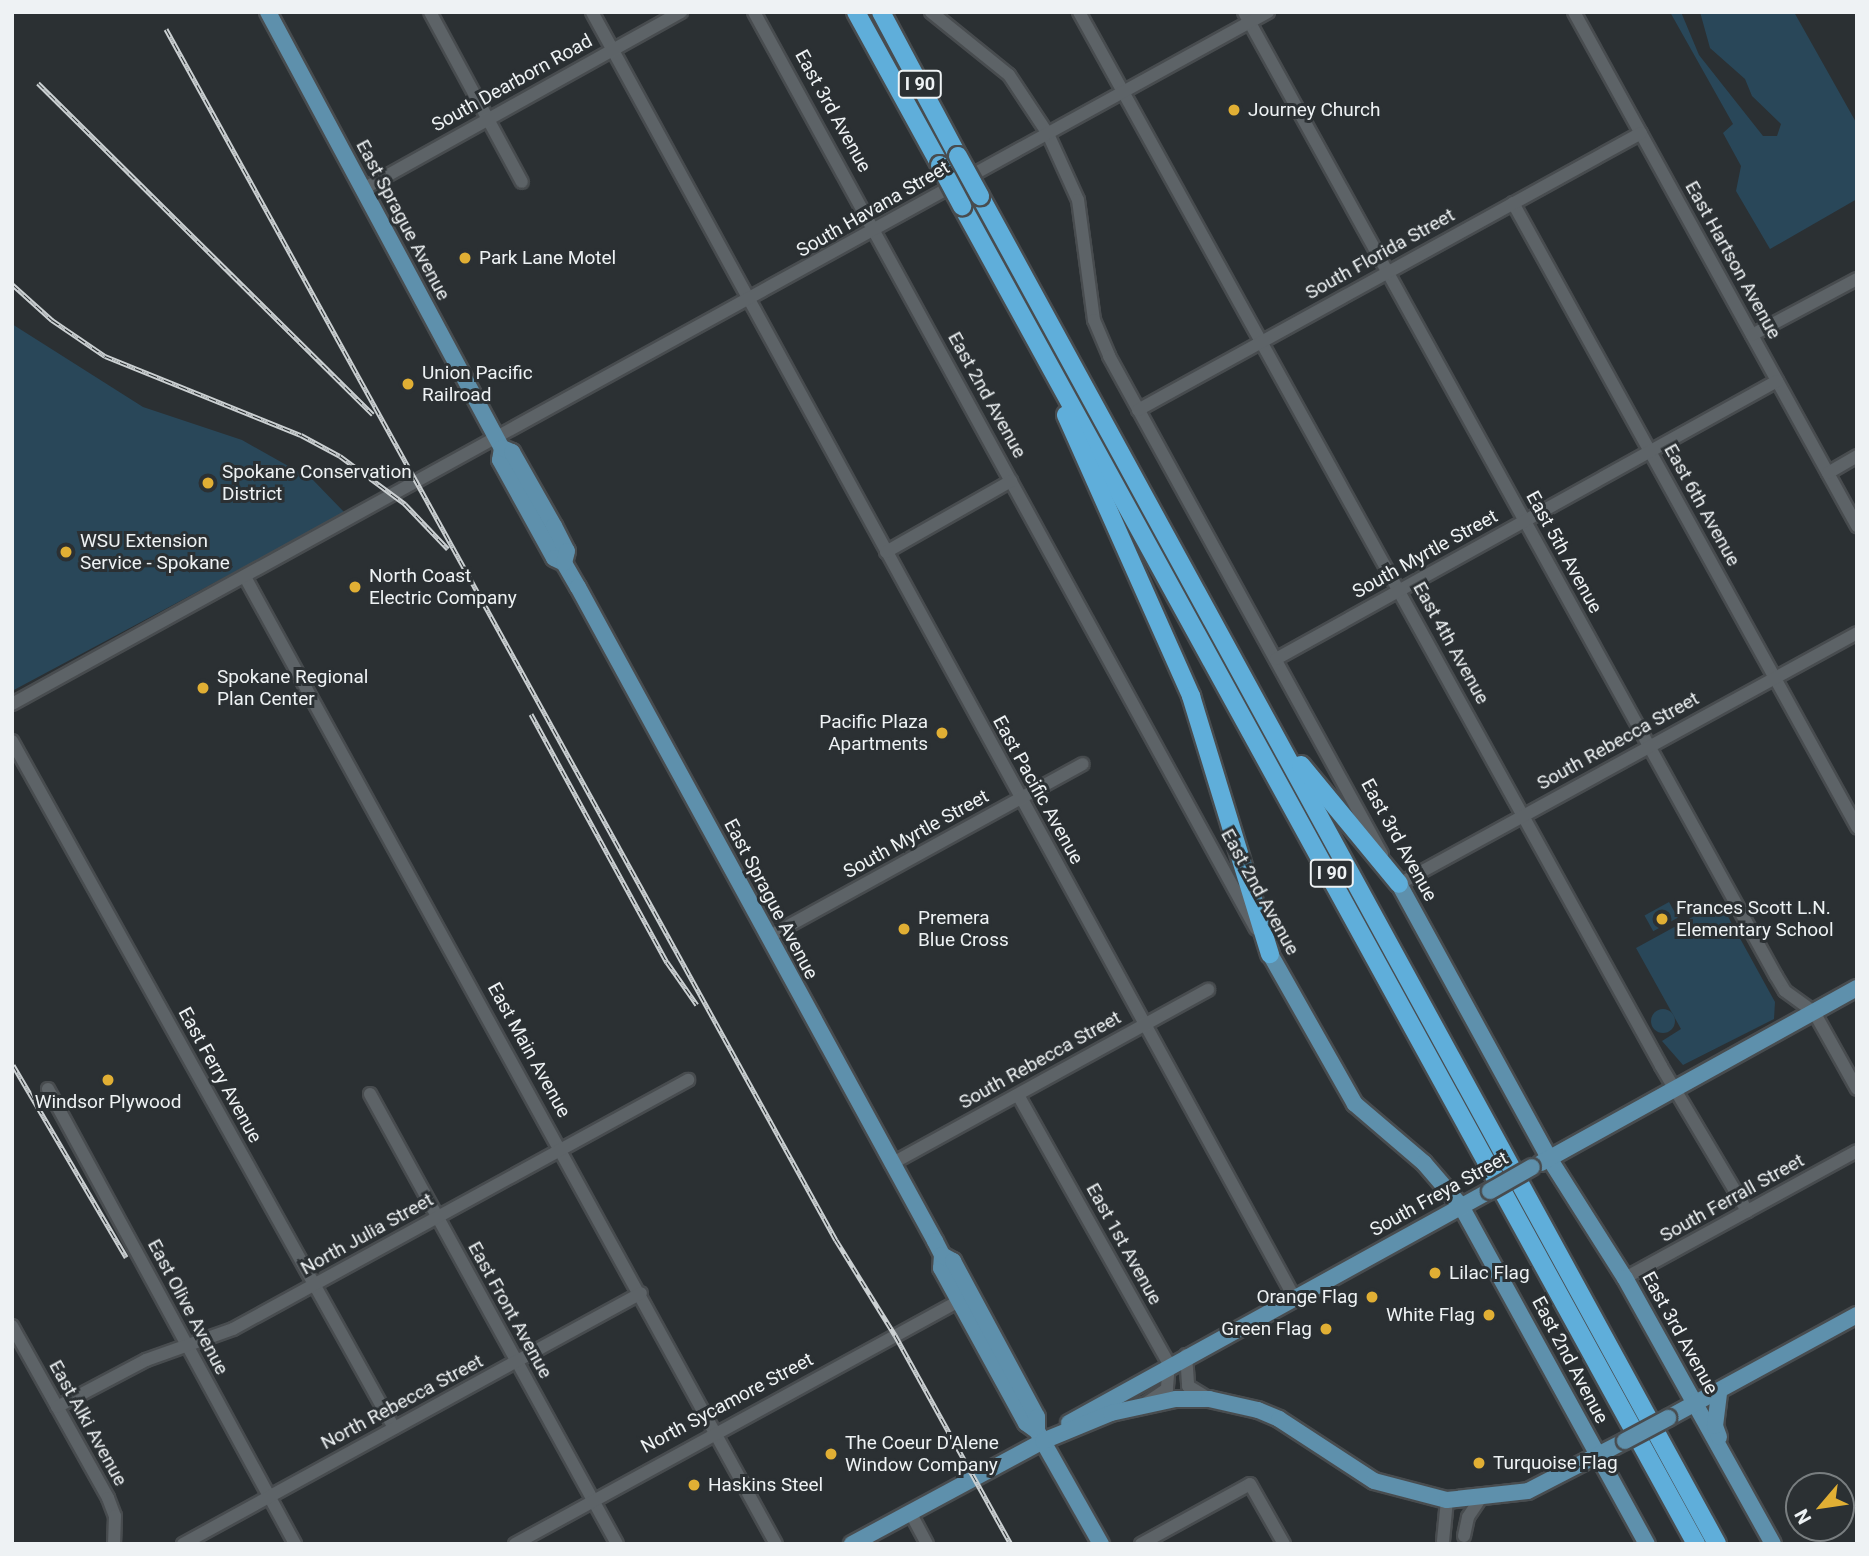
<!DOCTYPE html>
<html>
<head>
<meta charset="utf-8">
<style>
  body { margin:0 }
  #map { position:relative; width:1869px; height:1556px; overflow:hidden; background:#2b3033; font-family:Roboto,sans-serif }
  div>[style] { position:absolute }
  .green>* { inset:0; background:#294759; transform-origin:0 0 }
  .round { border-radius:50% }
  .roads { filter:drop-shadow(2px 0 #484c4f) drop-shadow(-2px 0 #484c4f) drop-shadow(0 2px #484c4f) drop-shadow(0 -2px #484c4f) }
  .minor>* { height:12px; margin:-6px; padding:0 6px; transform-origin:6px; border-radius:6px; background:#5d6367 }
  .major>* { height:16px; margin:-8px; padding:0 8px; transform-origin:8px; border-radius:8px; background:#5e90ac }
  .highway>* { height:18px; margin:-9px; padding:0 9px; transform-origin:9px; border-radius:9px; background:#5faeda }
  .rail>* { height:5px; margin-top:-2.5px; transform-origin:0; background:repeating-linear-gradient(90deg,#2b3033 0 8px,#cbd0d2 0 16px); box-sizing:border-box; border-block:2px solid #cbd0d2 }
  .bridges { filter:drop-shadow(2px 0 #484c4f) drop-shadow(-2px 0 #484c4f) drop-shadow(0 2px #484c4f) drop-shadow(0 -2px #484c4f) }
  .major-bridge>* { height:16px; margin:-8px; padding:0 8px; transform-origin:8px; border-radius:8px; background:#5e90ac }
  .highway-bridge>* { height:18px; margin:-9px; padding:0 9px; transform-origin:9px; border-radius:9px; background:#5faeda }
  .dots>* { width:19px; height:19px; translate:-50% -50%; box-sizing:border-box; border:4px solid #2b3033; border-radius:50% }
  span { translate:-50% -50%; white-space:nowrap; text-align:center; line-height:1.15; -webkit-text-stroke:6px #2b3033; paint-order:stroke }
  .shield-label span { padding:2px 5px; background:#2b3033; border:2px solid; border-radius:5px; -webkit-text-stroke-width:0 }
  .shield-label { font-size:18px; color:#eef2f4; font-weight:700 }
  .street-label { font-size:19px; color:#eef2f4 }
  .poi-label { font-size:19px; color:#eef2f4 }
  .left { translate:0 -50%; text-align:left }
  .right { translate:-100% -50%; text-align:right }
  .frame { position:absolute; inset:0; border:14px solid #eef2f4; pointer-events:none }
  .north { position:absolute; left:1785px; top:1472px; width:70px; height:70px; box-sizing:border-box; background:#2b3033; border:2px solid #797e80; border-radius:50%; rotate:241deg; font-size:19px; font-weight:700; line-height:28px; text-align:center; color:#eef2f4 }
  .north::after { content:''; display:block; margin:auto; width:24px; height:32px; background:#e1af34; clip-path:polygon(50% 0,100% 100%,50% 72%,0 100%) }
</style>
</head>
<body>
<div id="map">
  <div class="green">
    <div style="clip-path:polygon(1670px 12px,1681px 12px,1699px 55px,1763px 136px,1777px 136px,1781px 124px,1752px 96px,1745px 79px,1710px 48px,1700px 12px,1794px 12px,1857px 124px,1857px 199px,1770px 249px,1736px 191px,1741px 166px,1723px 133px,1733px 124px)"></div>
    <div style="clip-path:polygon(12px 324px,143px 407px,242px 440px,313px 480px,345px 513px,12px 691px)"></div>
    <div style="left:1669px;top:902px;width:18px;height:28px;rotate:61deg"></div>
    <div style="clip-path:polygon(1720px 902px,1775px 1002px,1774px 1019px,1683px 1065px,1662px 1041px,1681px 1029px,1636px 948px)"></div>
    <div class="round" style="left:1651px;top:1009px;width:24px;height:24px"></div>
  </div>
  <div class="roads">
    <div class="minor">
      <div style="left:430px;top:12px;width:193px;rotate:61.6deg"></div>
      <div style="left:592px;top:12px;width:1464px;rotate:61.35deg"></div>
      <div style="left:754px;top:12px;width:1045px;rotate:61.3deg"></div>
      <div style="left:931px;top:12px;width:100px;rotate:38.9deg"></div>
      <div style="left:1009px;top:75px;width:71px;rotate:56.5deg"></div>
      <div style="left:1048px;top:134px;width:72px;rotate:65.6deg"></div>
      <div style="left:1078px;top:200px;width:121px;rotate:82.4deg"></div>
      <div style="left:1094px;top:320px;width:39px;rotate:67deg"></div>
      <div style="left:1109px;top:356px;width:568px;rotate:61.27deg"></div>
      <div style="left:1079px;top:12px;width:1204px;rotate:61.09deg"></div>
      <div style="left:1661px;top:1066px;width:169px;rotate:59.3deg"></div>
      <div style="left:1244px;top:12px;width:1101px;rotate:61.11deg"></div>
      <div style="left:1776px;top:976px;width:17px;rotate:59deg"></div>
      <div style="left:1785px;top:991px;width:36px;rotate:36deg"></div>
      <div style="left:1814px;top:1012px;width:88px;rotate:60.8deg"></div>
      <div style="left:1574px;top:12px;width:587px;rotate:61.16deg"></div>
      <div style="left:363px;top:189px;width:364px;rotate:-29.1deg"></div>
      <div style="left:1513px;top:203px;width:713px;rotate:61.13deg"></div>
      <div style="left:1752px;top:335px;width:119px;rotate:-28.1deg"></div>
      <div style="left:1138px;top:410px;width:574px;rotate:-28.84deg"></div>
      <div style="left:1828px;top:473px;width:34px;rotate:-30deg"></div>
      <div style="left:886px;top:552px;width:144px;rotate:-29.6deg"></div>
      <div style="left:245px;top:577px;width:1103px;rotate:61.23deg"></div>
      <div style="left:1276px;top:659px;width:573px;rotate:-29.03deg"></div>
      <div style="left:12px;top:704px;width:1434px;rotate:-28.85deg"></div>
      <div style="left:12px;top:741px;width:786px;rotate:60.92deg"></div>
      <div style="left:1396px;top:880px;width:5px;rotate:53deg"></div>
      <div style="left:1399px;top:884px;width:522px;rotate:-28.72deg"></div>
      <div style="left:768px;top:937px;width:359px;rotate:-28.8deg"></div>
      <div style="left:48px;top:1089px;width:518px;rotate:61.5deg"></div>
      <div style="left:370px;top:1094px;width:513px;rotate:61.24deg"></div>
      <div style="left:1018px;top:1095px;width:308px;rotate:60.7deg"></div>
      <div style="left:1169px;top:1364px;width:25px;rotate:95deg"></div>
      <div style="left:1167px;top:1389px;width:25px;rotate:146deg"></div>
      <div style="left:891px;top:1164px;width:362px;rotate:-28.8deg"></div>
      <div style="left:1625px;top:1278px;width:264px;rotate:-28.7deg"></div>
      <div style="left:12px;top:1326px;width:197px;rotate:60.8deg"></div>
      <div style="left:108px;top:1498px;width:19px;rotate:69deg"></div>
      <div style="left:115px;top:1516px;width:28px;rotate:92deg"></div>
      <div style="left:1186px;top:1355px;width:31px;rotate:86deg"></div>
      <div style="left:1188px;top:1386px;width:23px;rotate:31deg"></div>
      <div style="left:57px;top:1407px;width:101px;rotate:-27.8deg"></div>
      <div style="left:146px;top:1360px;width:92px;rotate:-19.6deg"></div>
      <div style="left:233px;top:1329px;width:519px;rotate:-28.69deg"></div>
      <div style="left:910px;top:1512px;width:36px;rotate:62deg"></div>
      <div style="left:1464px;top:1536px;width:19px;rotate:-78deg"></div>
      <div style="left:1468px;top:1517px;width:22px;rotate:-56deg"></div>
      <div style="left:1443px;top:1541px;width:41px;rotate:-84.4deg"></div>
      <div style="left:183px;top:1544px;width:522px;rotate:-28.72deg"></div>
      <div style="left:515px;top:1544px;width:506px;rotate:-28.69deg"></div>
      <div style="left:1141px;top:1544px;width:124px;rotate:-28.8deg"></div>
      <div style="left:1250px;top:1484px;width:69px;rotate:60.5deg"></div>
    </div>
    <div class="major">
      <div style="left:268px;top:12px;width:495px;rotate:61.8deg"></div>
      <div style="left:502px;top:448px;width:12px;rotate:99deg"></div>
      <div style="left:500px;top:460px;width:112px;rotate:61.1deg"></div>
      <div style="left:554px;top:558px;width:11px;rotate:27deg"></div>
      <div style="left:564px;top:563px;width:28px;rotate:60deg"></div>
      <div style="left:578px;top:587px;width:745px;rotate:61.37deg"></div>
      <div style="left:935px;top:1241px;width:16px;rotate:63deg"></div>
      <div style="left:942px;top:1255px;width:13px;rotate:94deg"></div>
      <div style="left:941px;top:1268px;width:177px;rotate:61.3deg"></div>
      <div style="left:1026px;top:1423px;width:14px;rotate:36deg"></div>
      <div style="left:1037px;top:1431px;width:130px;rotate:60.5deg"></div>
      <div style="left:502px;top:448px;width:11px;rotate:22deg"></div>
      <div style="left:512px;top:452px;width:85px;rotate:60.4deg"></div>
      <div style="left:554px;top:526px;width:28px;rotate:63deg"></div>
      <div style="left:567px;top:551px;width:12px;rotate:104deg"></div>
      <div style="left:1399px;top:884px;width:312px;rotate:61.3deg"></div>
      <div style="left:1549px;top:1158px;width:142px;rotate:57.7deg"></div>
      <div style="left:1625px;top:1278px;width:304px;rotate:60.9deg"></div>
      <div style="left:1270px;top:954px;width:172px;rotate:60.5deg"></div>
      <div style="left:1355px;top:1104px;width:91px;rotate:40.5deg"></div>
      <div style="left:1424px;top:1163px;width:57px;rotate:49.3deg"></div>
      <div style="left:1461px;top:1206px;width:386px;rotate:61.2deg"></div>
      <div style="left:1541px;top:1163px;width:361px;rotate:-29deg"></div>
      <div style="left:942px;top:1255px;width:13px;rotate:29deg"></div>
      <div style="left:953px;top:1261px;width:177px;rotate:61.7deg"></div>
      <div style="left:1037px;top:1417px;width:14px;rotate:90deg"></div>
      <div style="left:1668px;top:1418px;width:215px;rotate:-28.6deg"></div>
      <div style="left:1069px;top:1423px;width:481px;rotate:-28.9deg"></div>
      <div style="left:1719px;top:1437px;width:12px;rotate:-110deg"></div>
      <div style="left:1715px;top:1426px;width:35px;rotate:-83deg"></div>
      <div style="left:852px;top:1544px;width:217px;rotate:-28.3deg"></div>
      <div style="left:1043px;top:1441px;width:74px;rotate:-22.4deg"></div>
      <div style="left:1111px;top:1413px;width:66px;rotate:-12.2deg"></div>
      <div style="left:1176px;top:1399px;width:33px"></div>
      <div style="left:1209px;top:1399px;width:50px;rotate:12.7deg"></div>
      <div style="left:1258px;top:1410px;width:23px;rotate:23deg"></div>
      <div style="left:1279px;top:1419px;width:113px;rotate:33.1deg"></div>
      <div style="left:1374px;top:1481px;width:75px;rotate:14.6deg"></div>
      <div style="left:1447px;top:1500px;width:81px;rotate:-6.3deg"></div>
      <div style="left:1528px;top:1491px;width:109px;rotate:-27.3deg"></div>
    </div>
    <div class="highway">
      <div style="left:856px;top:12px;width:175px;rotate:61.2deg"></div>
      <div style="left:881px;top:12px;width:163px;rotate:61.9deg"></div>
      <div style="left:980px;top:196px;width:1536px;rotate:61.33deg"></div>
      <div style="left:962px;top:206px;width:1526px;rotate:61.25deg"></div>
      <div style="left:1066px;top:415px;width:308px;rotate:66deg"></div>
      <div style="left:1191px;top:696px;width:270px;rotate:73deg"></div>
      <div style="left:1301px;top:765px;width:154px;rotate:50.5deg"></div>
    </div>
  </div>
  <div class="rail">
    <div style="left:166px;top:29px;width:1384px;rotate:61.05deg"></div>
    <div style="left:836px;top:1240px;width:112px;rotate:58.2deg"></div>
    <div style="left:895px;top:1335px;width:239px;rotate:61deg"></div>
    <div style="left:38px;top:83px;width:471px;rotate:44.7deg"></div>
    <div style="left:12px;top:284px;width:54px;rotate:42deg"></div>
    <div style="left:52px;top:320px;width:64px;rotate:34.2deg"></div>
    <div style="left:105px;top:356px;width:211px;rotate:22deg"></div>
    <div style="left:301px;top:435px;width:44px;rotate:28.3deg"></div>
    <div style="left:340px;top:456px;width:81px;rotate:36.4deg"></div>
    <div style="left:405px;top:504px;width:62px;rotate:46.3deg"></div>
    <div style="left:531px;top:714px;width:283px;rotate:61.3deg"></div>
    <div style="left:667px;top:962px;width:52px;rotate:55.1deg"></div>
    <div style="left:13px;top:1065px;width:223px;rotate:59.5deg"></div>
  </div>
  <div class="bridges">
    <div class="major-bridge">
      <div style="left:1490px;top:1191px;width:48px;rotate:-29.7deg"></div>
      <div style="left:1625px;top:1441px;width:49px;rotate:-28.1deg"></div>
    </div>
    <div class="highway-bridge">
      <div style="left:958px;top:156px;width:46px;rotate:61.2deg"></div>
      <div style="left:940px;top:165px;width:47px;rotate:61.8deg"></div>
    </div>
  </div>
  <div class="dots">
    <div style="left:1234px;top:110px;background:#e1af34"></div>
    <div style="left:465px;top:258px;background:#e1af34"></div>
    <div style="left:408px;top:384px;background:#e1af34"></div>
    <div style="left:208px;top:483px;background:#e1af34"></div>
    <div style="left:66px;top:552px;background:#e1af34"></div>
    <div style="left:355px;top:587px;background:#e1af34"></div>
    <div style="left:203px;top:688px;background:#e1af34"></div>
    <div style="left:942px;top:733px;background:#e1af34"></div>
    <div style="left:1662px;top:919px;background:#e1af34"></div>
    <div style="left:904px;top:929px;background:#e1af34"></div>
    <div style="left:108px;top:1080px;background:#e1af34"></div>
    <div style="left:1435px;top:1273px;background:#e1af34"></div>
    <div style="left:1372px;top:1297px;background:#e1af34"></div>
    <div style="left:1489px;top:1315px;background:#e1af34"></div>
    <div style="left:1326px;top:1329px;background:#e1af34"></div>
    <div style="left:831px;top:1454px;background:#e1af34"></div>
    <div style="left:1479px;top:1463px;background:#e1af34"></div>
    <div style="left:694px;top:1485px;background:#e1af34"></div>
  </div>
  <div class="shield-label">
    <span style="left:920px;top:84px">I 90</span>
    <span style="left:1332px;top:873px">I 90</span>
  </div>
  <div class="street-label">
    <span style="left:512px;top:83px;rotate:-29deg">South Dearborn Road</span>
    <span style="left:833px;top:111px;rotate:61deg">East 3rd Avenue</span>
    <span style="left:873px;top:209px;rotate:-30deg">South Havana Street</span>
    <span style="left:403px;top:220px;rotate:62deg">East Sprague Avenue</span>
    <span style="left:1380px;top:254px;rotate:-29deg">South Florida Street</span>
    <span style="left:1733px;top:260px;rotate:61deg">East Hartson Avenue</span>
    <span style="left:987px;top:395px;rotate:61deg">East 2nd Avenue</span>
    <span style="left:1702px;top:505px;rotate:61deg">East 6th Avenue</span>
    <span style="left:1564px;top:552px;rotate:61deg">East 5th Avenue</span>
    <span style="left:1425px;top:554px;rotate:-29deg">South Myrtle Street</span>
    <span style="left:1451px;top:643px;rotate:61deg">East 4th Avenue</span>
    <span style="left:1618px;top:741px;rotate:-29deg">South Rebecca Street</span>
    <span style="left:1038px;top:790px;rotate:61deg">East Pacific Avenue</span>
    <span style="left:916px;top:834px;rotate:-29deg">South Myrtle Street</span>
    <span style="left:1399px;top:840px;rotate:61deg">East 3rd Avenue</span>
    <span style="left:1260px;top:892px;rotate:61deg">East 2nd Avenue</span>
    <span style="left:771px;top:899px;rotate:62deg">East Sprague Avenue</span>
    <span style="left:529px;top:1050px;rotate:61deg">East Main Avenue</span>
    <span style="left:1040px;top:1060px;rotate:-29deg">South Rebecca Street</span>
    <span style="left:220px;top:1075px;rotate:61deg">East Ferry Avenue</span>
    <span style="left:1439px;top:1194px;rotate:-29deg">South Freya Street</span>
    <span style="left:1732px;top:1198px;rotate:-29deg">South Ferrall Street</span>
    <span style="left:367px;top:1234px;rotate:-29deg">North Julia Street</span>
    <span style="left:1124px;top:1244px;rotate:61deg">East 1st Avenue</span>
    <span style="left:188px;top:1307px;rotate:62deg">East Olive Avenue</span>
    <span style="left:510px;top:1310px;rotate:61deg">East Front Avenue</span>
    <span style="left:1680px;top:1333px;rotate:61deg">East 3rd Avenue</span>
    <span style="left:1570px;top:1360px;rotate:62deg">East 2nd Avenue</span>
    <span style="left:402px;top:1402px;rotate:-28deg">North Rebecca Street</span>
    <span style="left:727px;top:1403px;rotate:-28deg">North Sycamore Street</span>
    <span style="left:88px;top:1423px;rotate:61deg">East Alki Avenue</span>
  </div>
  <div class="poi-label">
    <span class="left" style="left:1248px;top:110px">Journey Church</span>
    <span class="left" style="left:479px;top:258px">Park Lane Motel</span>
    <span class="left" style="left:422px;top:384px">Union Pacific<br>Railroad</span>
    <span class="left" style="left:222px;top:483px">Spokane Conservation<br>District</span>
    <span class="left" style="left:80px;top:552px">WSU Extension<br>Service - Spokane</span>
    <span class="left" style="left:369px;top:587px">North Coast<br>Electric Company</span>
    <span class="left" style="left:217px;top:688px">Spokane Regional<br>Plan Center</span>
    <span class="right" style="left:928px;top:733px">Pacific Plaza<br>Apartments</span>
    <span class="left" style="left:1676px;top:919px">Frances Scott L.N.<br>Elementary School</span>
    <span class="left" style="left:918px;top:929px">Premera<br>Blue Cross</span>
    <span style="left:108px;top:1102px">Windsor Plywood</span>
    <span class="left" style="left:1449px;top:1273px">Lilac Flag</span>
    <span class="right" style="left:1358px;top:1297px">Orange Flag</span>
    <span class="right" style="left:1475px;top:1315px">White Flag</span>
    <span class="right" style="left:1312px;top:1329px">Green Flag</span>
    <span class="left" style="left:845px;top:1454px">The Coeur D'Alene<br>Window Company</span>
    <span class="left" style="left:1493px;top:1463px">Turquoise Flag</span>
    <span class="left" style="left:708px;top:1485px">Haskins Steel</span>
  </div>
  <div class="frame"></div>
  <div class="north">N</div>
</div>
</body>
</html>
